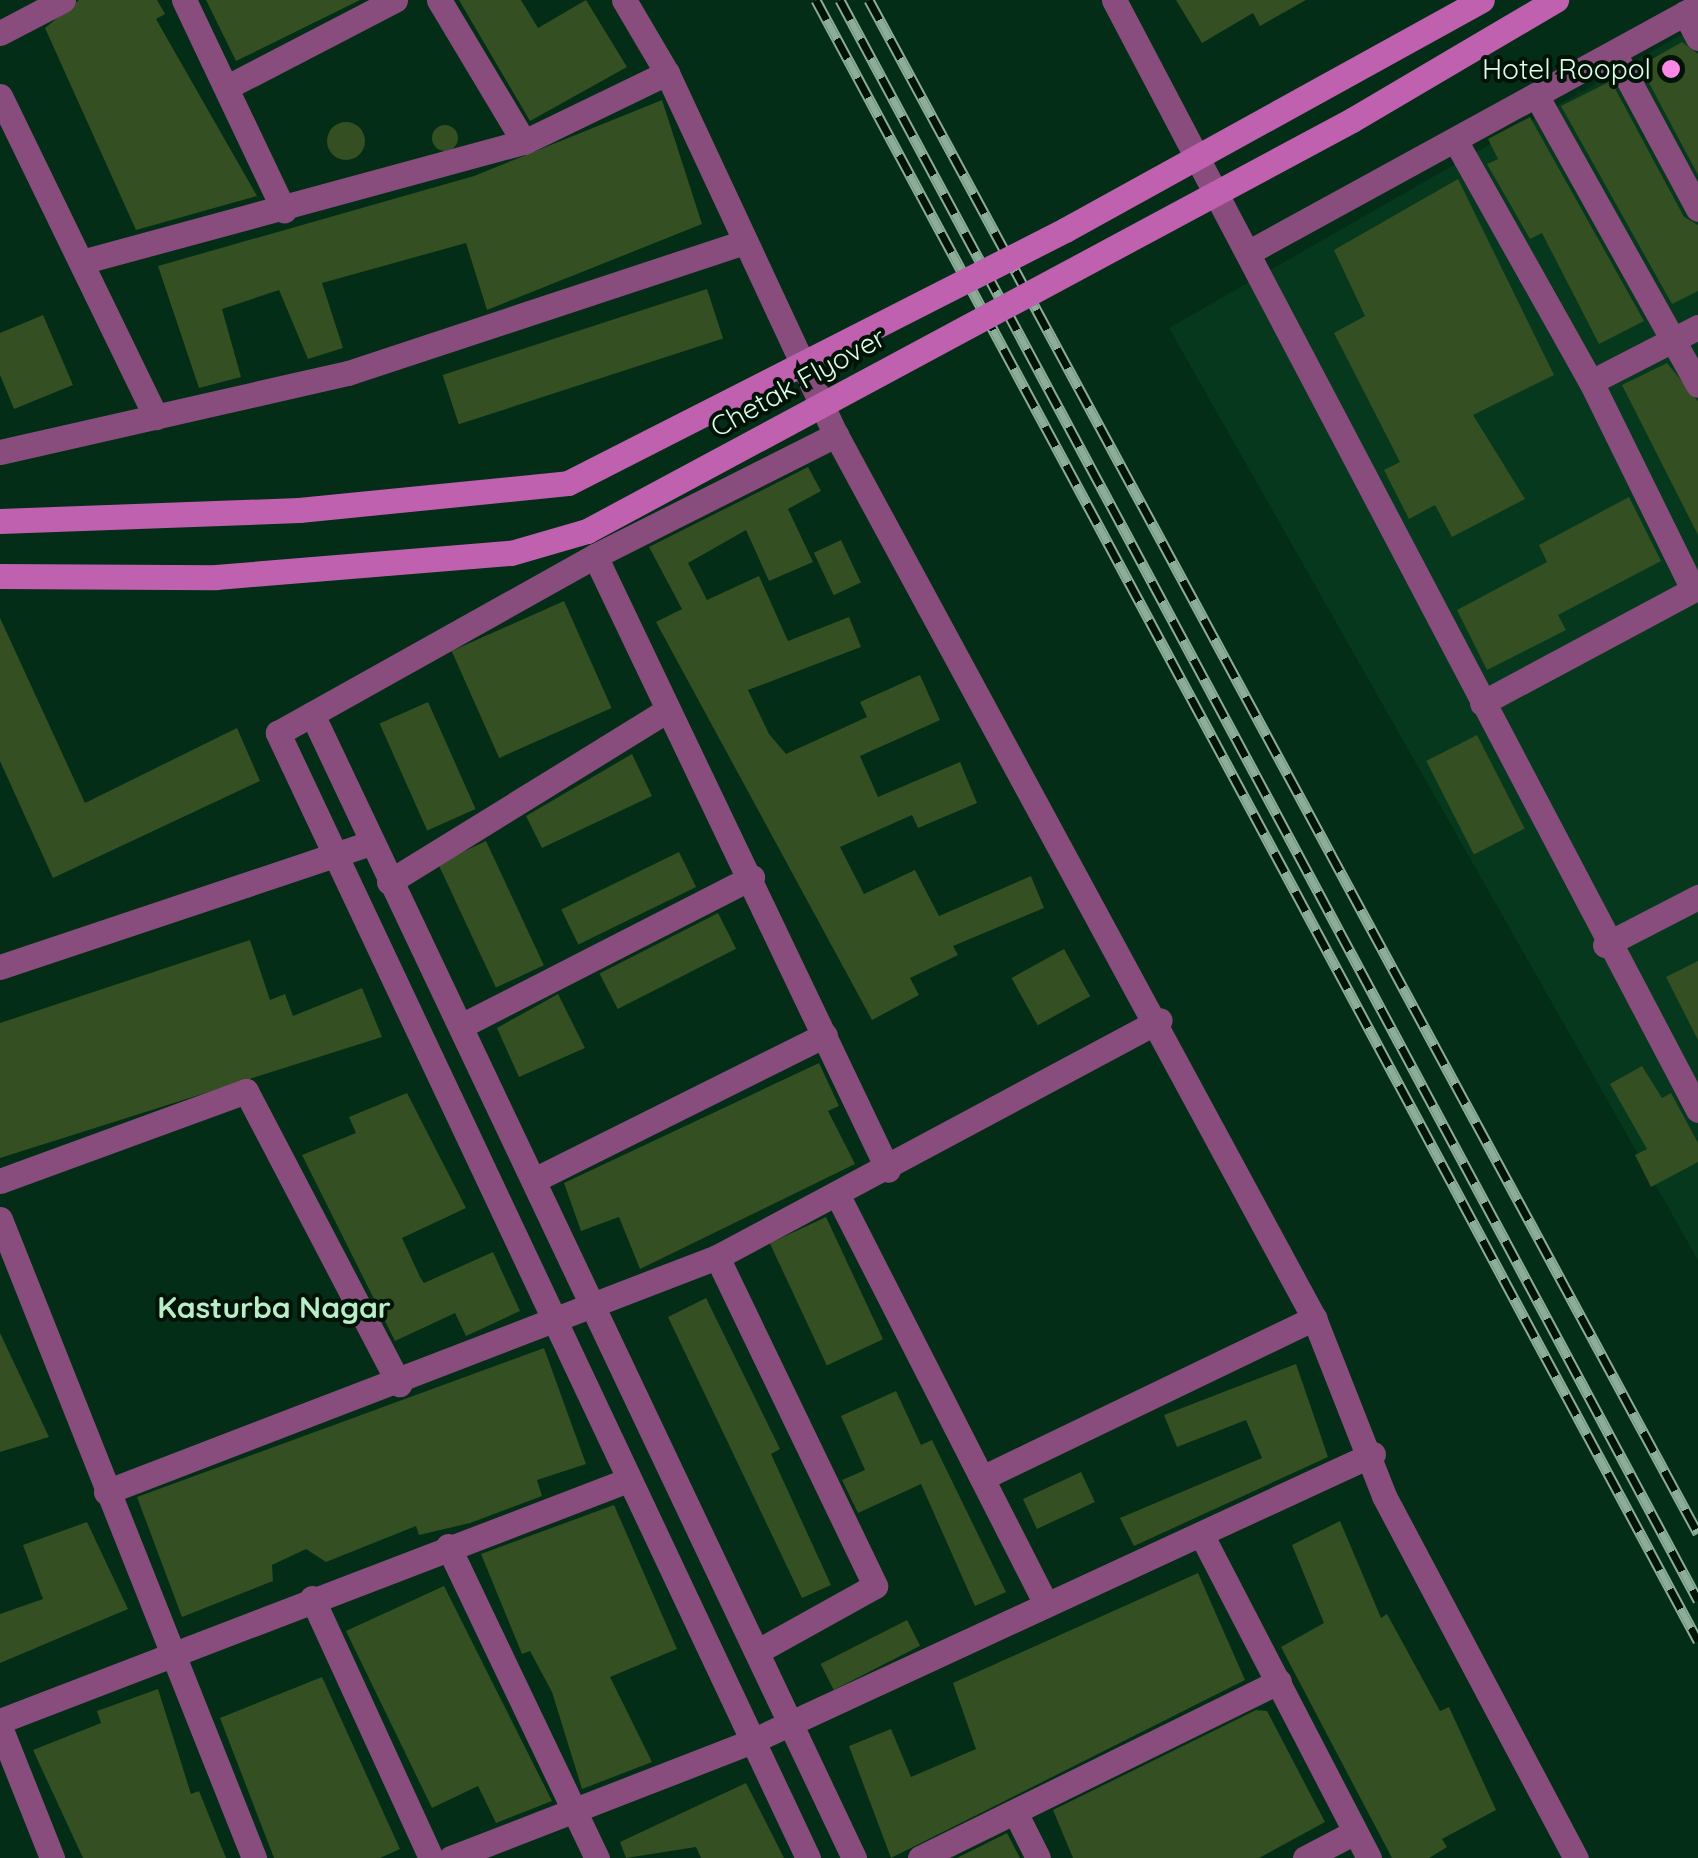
<!DOCTYPE html>
<html>
<head>
<meta charset="utf-8">
<style>
  body { margin:0 }
  #map { position:relative; width:1698px; height:1858px; overflow:hidden; background:#032d16; font-family:Quicksand,sans-serif }
  div>[style] { position:absolute }
  .built>* { inset:0; background:#06381d }
  .building>* { inset:0; background:#344f22; transform-origin:0 0 }
  .round { border-radius:50% }
  .street>* { height:25px; margin:-12.5px; padding:0 12.5px; transform-origin:12.5px; border-radius:12.5px; background:#884d7d }
  .rail>* { height:11px; margin-top:-5.5px; transform-origin:0; background:repeating-linear-gradient(90deg,#011206 0 22px,#8cad98 0 44px); box-sizing:border-box; border-block:2px solid #8cad98 }
  .secondary-bridge>* { height:25px; margin:-12.5px; padding:0 12.5px; transform-origin:12.5px; border-radius:12.5px; background:#c061af }
  .dots>* { width:28px; height:28px; translate:-50% -50%; box-sizing:border-box; border:5px solid #011206; border-radius:50% }
  span { translate:-50% -50%; white-space:nowrap; text-align:center; line-height:1.15; -webkit-text-stroke:8px #011206; paint-order:stroke }
  .poi-label { font-size:28px; color:#e0fce8 }
  .right { translate:-100% -50%; text-align:right }
  .street-label { font-size:28px; color:#e0fce8 }
  .neighbourhood-label { font-size:30px; color:#b7eec8; font-weight:700 }
</style>
</head>
<body>
<div id="map">
  <div class="built">
    <div style="clip-path:polygon(1698px 25px,1698px 1260px,1169px 328px)"></div>
  </div>
  <div class="building">
    <div style="clip-path:polygon(79px 0,157px 0,165px 14px,156px 19px,257px 196px,136px 230px,45px 28px)"></div>
    <div style="clip-path:polygon(206px 0,360px 0,236px 61px)"></div>
    <div style="clip-path:polygon(459px 0,521px 0,538px 28px,586px 0,627px 67px,530px 121px)"></div>
    <div style="clip-path:polygon(1176px 0,1306px 0,1260px 26px,1253px 13px,1202px 43px)"></div>
    <div style="clip-path:polygon(1682px 42px,1698px 54px,1698px 175px,1640px 66px)"></div>
    <div style="clip-path:polygon(1611px 81px,1684px 217px,1698px 225px,1698px 291px,1672px 304px,1561px 106px)"></div>
    <div style="clip-path:polygon(662px 100px,702px 224px,487px 310px,466px 243px,322px 283px,343px 348px,308px 359px,279px 290px,222px 309px,241px 377px,199px 388px,158px 266px,474px 176px)"></div>
    <div style="clip-path:polygon(1530px 117px,1644px 321px,1599px 344px,1542px 233px,1530px 239px,1487px 164px,1498px 159px,1488px 139px)"></div>
    <div class="round" style="left:327px;top:122px;width:38px;height:38px"></div>
    <div class="round" style="left:432px;top:125px;width:26px;height:26px"></div>
    <div style="clip-path:polygon(1458px 179px,1554px 375px,1473px 415px,1525px 499px,1452px 537px,1435px 505px,1409px 519px,1384px 470px,1400px 462px,1334px 333px,1365px 316px,1334px 250px)"></div>
    <div style="left:707px;top:289px;width:52px;height:278px;rotate:72deg"></div>
    <div style="clip-path:polygon(43px 315px,73px 385px,14px 409px,0 375px,0 333px)"></div>
    <div style="clip-path:polygon(1667px 363px,1698px 401px,1698px 535px,1622px 385px)"></div>
    <div style="clip-path:polygon(808px 467px,821px 491px,788px 509px,813px 562px,769px 581px,746px 530px,688px 563px,707px 600px,759px 576px,788px 641px,849px 617px,861px 647px,748px 690px,769px 734px,786px 754px,867px 717px,860px 702px,920px 675px,940px 720px,860px 756px,878px 797px,960px 762px,977px 803px,918px 828px,912px 815px,840px 847px,864px 894px,915px 870px,939px 916px,1031px 876px,1044px 908px,953px 946px,958px 955px,910px 978px,919px 995px,872px 1020px,656px 622px,682px 609px,649px 547px)"></div>
    <div style="clip-path:polygon(1629px 497px,1661px 561px,1558px 615px,1566px 630px,1487px 670px,1457px 610px,1547px 562px,1539px 545px)"></div>
    <div style="left:841px;top:540px;width:47px;height:30px;rotate:65deg"></div>
    <div style="left:564px;top:601px;width:117px;height:123px;rotate:66deg"></div>
    <div style="clip-path:polygon(0 618px,85px 803px,237px 728px,260px 781px,53px 878px,0 761px)"></div>
    <div style="left:428px;top:702px;width:117px;height:53px;rotate:66deg"></div>
    <div style="left:1477px;top:735px;width:105px;height:57px;rotate:63deg"></div>
    <div style="clip-path:polygon(632px 754px,652px 796px,542px 848px,526px 816px)"></div>
    <div style="left:486px;top:841px;width:137px;height:53px;rotate:65deg"></div>
    <div style="left:679px;top:852px;width:39px;height:131px;rotate:64deg"></div>
    <div style="left:718px;top:913px;width:40px;height:133px;rotate:63deg"></div>
    <div style="clip-path:polygon(250px 940px,270px 1000px,285px 994px,293px 1016px,362px 988px,382px 1037px,0 1158px,0 1023px)"></div>
    <div style="left:1064px;top:949px;width:54px;height:60px;rotate:61deg"></div>
    <div style="clip-path:polygon(1698px 961px,1698px 1040px,1666px 977px)"></div>
    <div style="clip-path:polygon(558px 994px,585px 1048px,519px 1077px,497px 1028px)"></div>
    <div style="clip-path:polygon(819px 1063px,839px 1106px,828px 1111px,855px 1164px,640px 1269px,619px 1217px,581px 1231px,564px 1183px)"></div>
    <div style="clip-path:polygon(1642px 1066px,1662px 1098px,1671px 1093px,1698px 1143px,1698px 1162px,1651px 1187px,1635px 1155px,1647px 1149px,1610px 1084px)"></div>
    <div style="clip-path:polygon(407px 1093px,466px 1208px,402px 1238px,420px 1277px,424px 1283px,493px 1252px,520px 1311px,466px 1336px,455px 1313px,395px 1341px,302px 1155px,356px 1133px,349px 1117px)"></div>
    <div style="left:826px;top:1217px;width:135px;height:62px;rotate:65deg"></div>
    <div style="clip-path:polygon(706px 1298px,780px 1449px,771px 1454px,831px 1585px,802px 1598px,668px 1317px)"></div>
    <div style="clip-path:polygon(0 1333px,49px 1437px,0 1452px)"></div>
    <div style="clip-path:polygon(544px 1348px,586px 1464px,537px 1480px,542px 1496px,470px 1523px,419px 1535px,416px 1526px,326px 1562px,306px 1549px,272px 1565px,273px 1581px,182px 1617px,137px 1497px)"></div>
    <div style="clip-path:polygon(1296px 1364px,1328px 1457px,1134px 1546px,1120px 1518px,1262px 1458px,1246px 1420px,1177px 1447px,1164px 1415px)"></div>
    <div style="clip-path:polygon(896px 1391px,921px 1445px,932px 1440px,1006px 1592px,975px 1606px,921px 1484px,858px 1513px,842px 1480px,865px 1470px,841px 1416px)"></div>
    <div style="left:1081px;top:1472px;width:33px;height:64px;rotate:65deg"></div>
    <div style="clip-path:polygon(614px 1505px,677px 1649px,610px 1677px,652px 1762px,582px 1789px,552px 1692px,530px 1651px,522px 1654px,481px 1554px)"></div>
    <div style="clip-path:polygon(1340px 1521px,1381px 1618px,1387px 1614px,1440px 1711px,1449px 1707px,1496px 1810px,1442px 1839px,1447px 1847px,1429px 1858px,1392px 1858px,1281px 1647px,1324px 1623px,1292px 1545px)"></div>
    <div style="clip-path:polygon(87px 1522px,128px 1609px,0 1663px,0 1614px,43px 1599px,23px 1545px)"></div>
    <div style="clip-path:polygon(1198px 1573px,1245px 1680px,891px 1858px,849px 1746px,891px 1729px,911px 1777px,976px 1749px,953px 1683px)"></div>
    <div style="clip-path:polygon(444px 1586px,552px 1801px,496px 1823px,478px 1786px,432px 1808px,346px 1631px)"></div>
    <div style="left:907px;top:1620px;width:29px;height:97px;rotate:63deg"></div>
    <div style="clip-path:polygon(322px 1677px,400px 1849px,380px 1858px,274px 1858px,220px 1718px)"></div>
    <div style="clip-path:polygon(158px 1689px,191px 1794px,199px 1791px,226px 1858px,83px 1858px,33px 1750px,101px 1723px,97px 1711px)"></div>
    <div style="clip-path:polygon(1256px 1710px,1267px 1711px,1325px 1822px,1259px 1858px,1073px 1858px,1053px 1810px)"></div>
    <div style="clip-path:polygon(746px 1783px,784px 1858px,701px 1858px,696px 1847px,626px 1858px,620px 1842px)"></div>
    <div style="clip-path:polygon(1007px 1833px,1020px 1858px,957px 1858px)"></div>
  </div>
  <div class="street">
    <div style="left:184px;top:0;width:233px;rotate:64.6deg"></div>
    <div style="left:439px;top:0;width:165px;rotate:59.1deg"></div>
    <div style="left:624px;top:0;width:85px;rotate:59.5deg"></div>
    <div style="left:667px;top:73px;width:400px;rotate:65deg"></div>
    <div style="left:836px;top:435px;width:1004px;rotate:61.57deg"></div>
    <div style="left:1314px;top:1318px;width:191px;rotate:68.5deg"></div>
    <div style="left:1384px;top:1496px;width:410px;rotate:62.1deg"></div>
    <div style="left:1114px;top:0;width:1254px;rotate:62.25deg"></div>
    <div style="left:1685px;top:13px;width:28px;rotate:63deg"></div>
    <div style="left:0;top:33px;width:71px;rotate:-27.6deg"></div>
    <div style="left:1614px;top:53px;width:177px;rotate:61.7deg"></div>
    <div style="left:229px;top:86px;width:187px;rotate:-27.4deg"></div>
    <div style="left:1536px;top:95px;width:332px;rotate:60.8deg"></div>
    <div style="left:0;top:96px;width:357px;rotate:64.1deg"></div>
    <div style="left:1455px;top:140px;width:278px;rotate:60.7deg"></div>
    <div style="left:1591px;top:382px;width:231px;rotate:63.8deg"></div>
    <div style="left:1251px;top:251px;width:510px;rotate:-28.73deg"></div>
    <div style="left:85px;top:261px;width:455px;rotate:-15.2deg"></div>
    <div style="left:524px;top:142px;width:159px;rotate:-25.8deg"></div>
    <div style="left:1591px;top:382px;width:120px;rotate:-27.2deg"></div>
    <div style="left:0;top:452px;width:357px;rotate:-12.8deg"></div>
    <div style="left:348px;top:373px;width:413px;rotate:-18.3deg"></div>
    <div style="left:595px;top:556px;width:680px;rotate:64.49deg"></div>
    <div style="left:1482px;top:703px;width:245px;rotate:-28.2deg"></div>
    <div style="left:312px;top:714px;width:1266px;rotate:64.65deg"></div>
    <div style="left:389px;top:882px;width:327px;rotate:-31.7deg"></div>
    <div style="left:1605px;top:945px;width:105px;rotate:-27.3deg"></div>
    <div style="left:0;top:967px;width:391px;rotate:-18.5deg"></div>
    <div style="left:461px;top:1026px;width:327px;rotate:-27.1deg"></div>
    <div style="left:534px;top:1180px;width:325px;rotate:-26.5deg"></div>
    <div style="left:0;top:1181px;width:262px;rotate:-20.1deg"></div>
    <div style="left:246px;top:1091px;width:331px;rotate:62.4deg"></div>
    <div style="left:837px;top:1194px;width:460px;rotate:63deg"></div>
    <div style="left:0;top:1219px;width:688px;rotate:68.32deg"></div>
    <div style="left:717px;top:1257px;width:365px;rotate:64.3deg"></div>
    <div style="left:875px;top:1586px;width:134px;rotate:150.9deg"></div>
    <div style="left:982px;top:1478px;width:369px;rotate:-25.7deg"></div>
    <div style="left:106px;top:1492px;width:655px;rotate:-21.04deg"></div>
    <div style="left:717px;top:1257px;width:502px;rotate:-28.15deg"></div>
    <div style="left:1201px;top:1534px;width:365px;rotate:62.6deg"></div>
    <div style="left:448px;top:1546px;width:346px;rotate:64.5deg"></div>
    <div style="left:312px;top:1598px;width:286px;rotate:65.4deg"></div>
    <div style="left:0;top:1721px;width:673px;rotate:-20.99deg"></div>
    <div style="left:0;top:1727px;width:141px;rotate:68.3deg"></div>
    <div style="left:1015px;top:1812px;width:51px;rotate:63.4deg"></div>
    <div style="left:451px;top:1858px;width:323px;rotate:-21.2deg"></div>
    <div style="left:752px;top:1741px;width:684px;rotate:-24.8deg"></div>
    <div style="left:808px;top:1858px;width:1244px;rotate:-115.23deg"></div>
    <div style="left:278px;top:733px;width:363px;rotate:-29.2deg"></div>
    <div style="left:595px;top:556px;width:270px;rotate:-26.7deg"></div>
    <div style="left:920px;top:1858px;width:400px;rotate:-26.2deg"></div>
    <div style="left:1305px;top:1858px;width:56px;rotate:-27.5deg"></div>
  </div>
  <div class="rail">
    <div style="left:816px;top:0;width:1863px;rotate:61.74deg"></div>
    <div style="left:840px;top:0;width:1816px;rotate:61.8deg"></div>
    <div style="left:869px;top:0;width:1743px;rotate:61.6deg"></div>
  </div>
  <div class="secondary-bridge">
    <div style="left:0;top:521px;width:299px;rotate:-2.1deg"></div>
    <div style="left:299px;top:510px;width:270px;rotate:-5.7deg"></div>
    <div style="left:568px;top:483px;width:558px;rotate:-26.98deg"></div>
    <div style="left:1065px;top:230px;width:476px;rotate:-28.9deg"></div>
    <div style="left:0;top:576px;width:216px;rotate:0.3deg"></div>
    <div style="left:216px;top:577px;width:296px;rotate:-4.7deg"></div>
    <div style="left:511px;top:553px;width:79px;rotate:-16.1deg"></div>
    <div style="left:587px;top:531px;width:868px;rotate:-28.25deg"></div>
    <div style="left:1352px;top:120px;width:237px;rotate:-30.5deg"></div>
  </div>
  <div class="dots">
    <div style="left:1671px;top:69px;background:#fb87e6"></div>
  </div>
  <div class="poi-label">
    <span class="right" style="left:1651px;top:69px">Hotel Roopol</span>
  </div>
  <div class="street-label">
    <span style="left:798px;top:382px;rotate:-29deg">Chetak Flyover</span>
  </div>
  <div class="neighbourhood-label">
    <span style="left:274px;top:1307px">Kasturba Nagar</span>
  </div>
</div>
</body>
</html>
